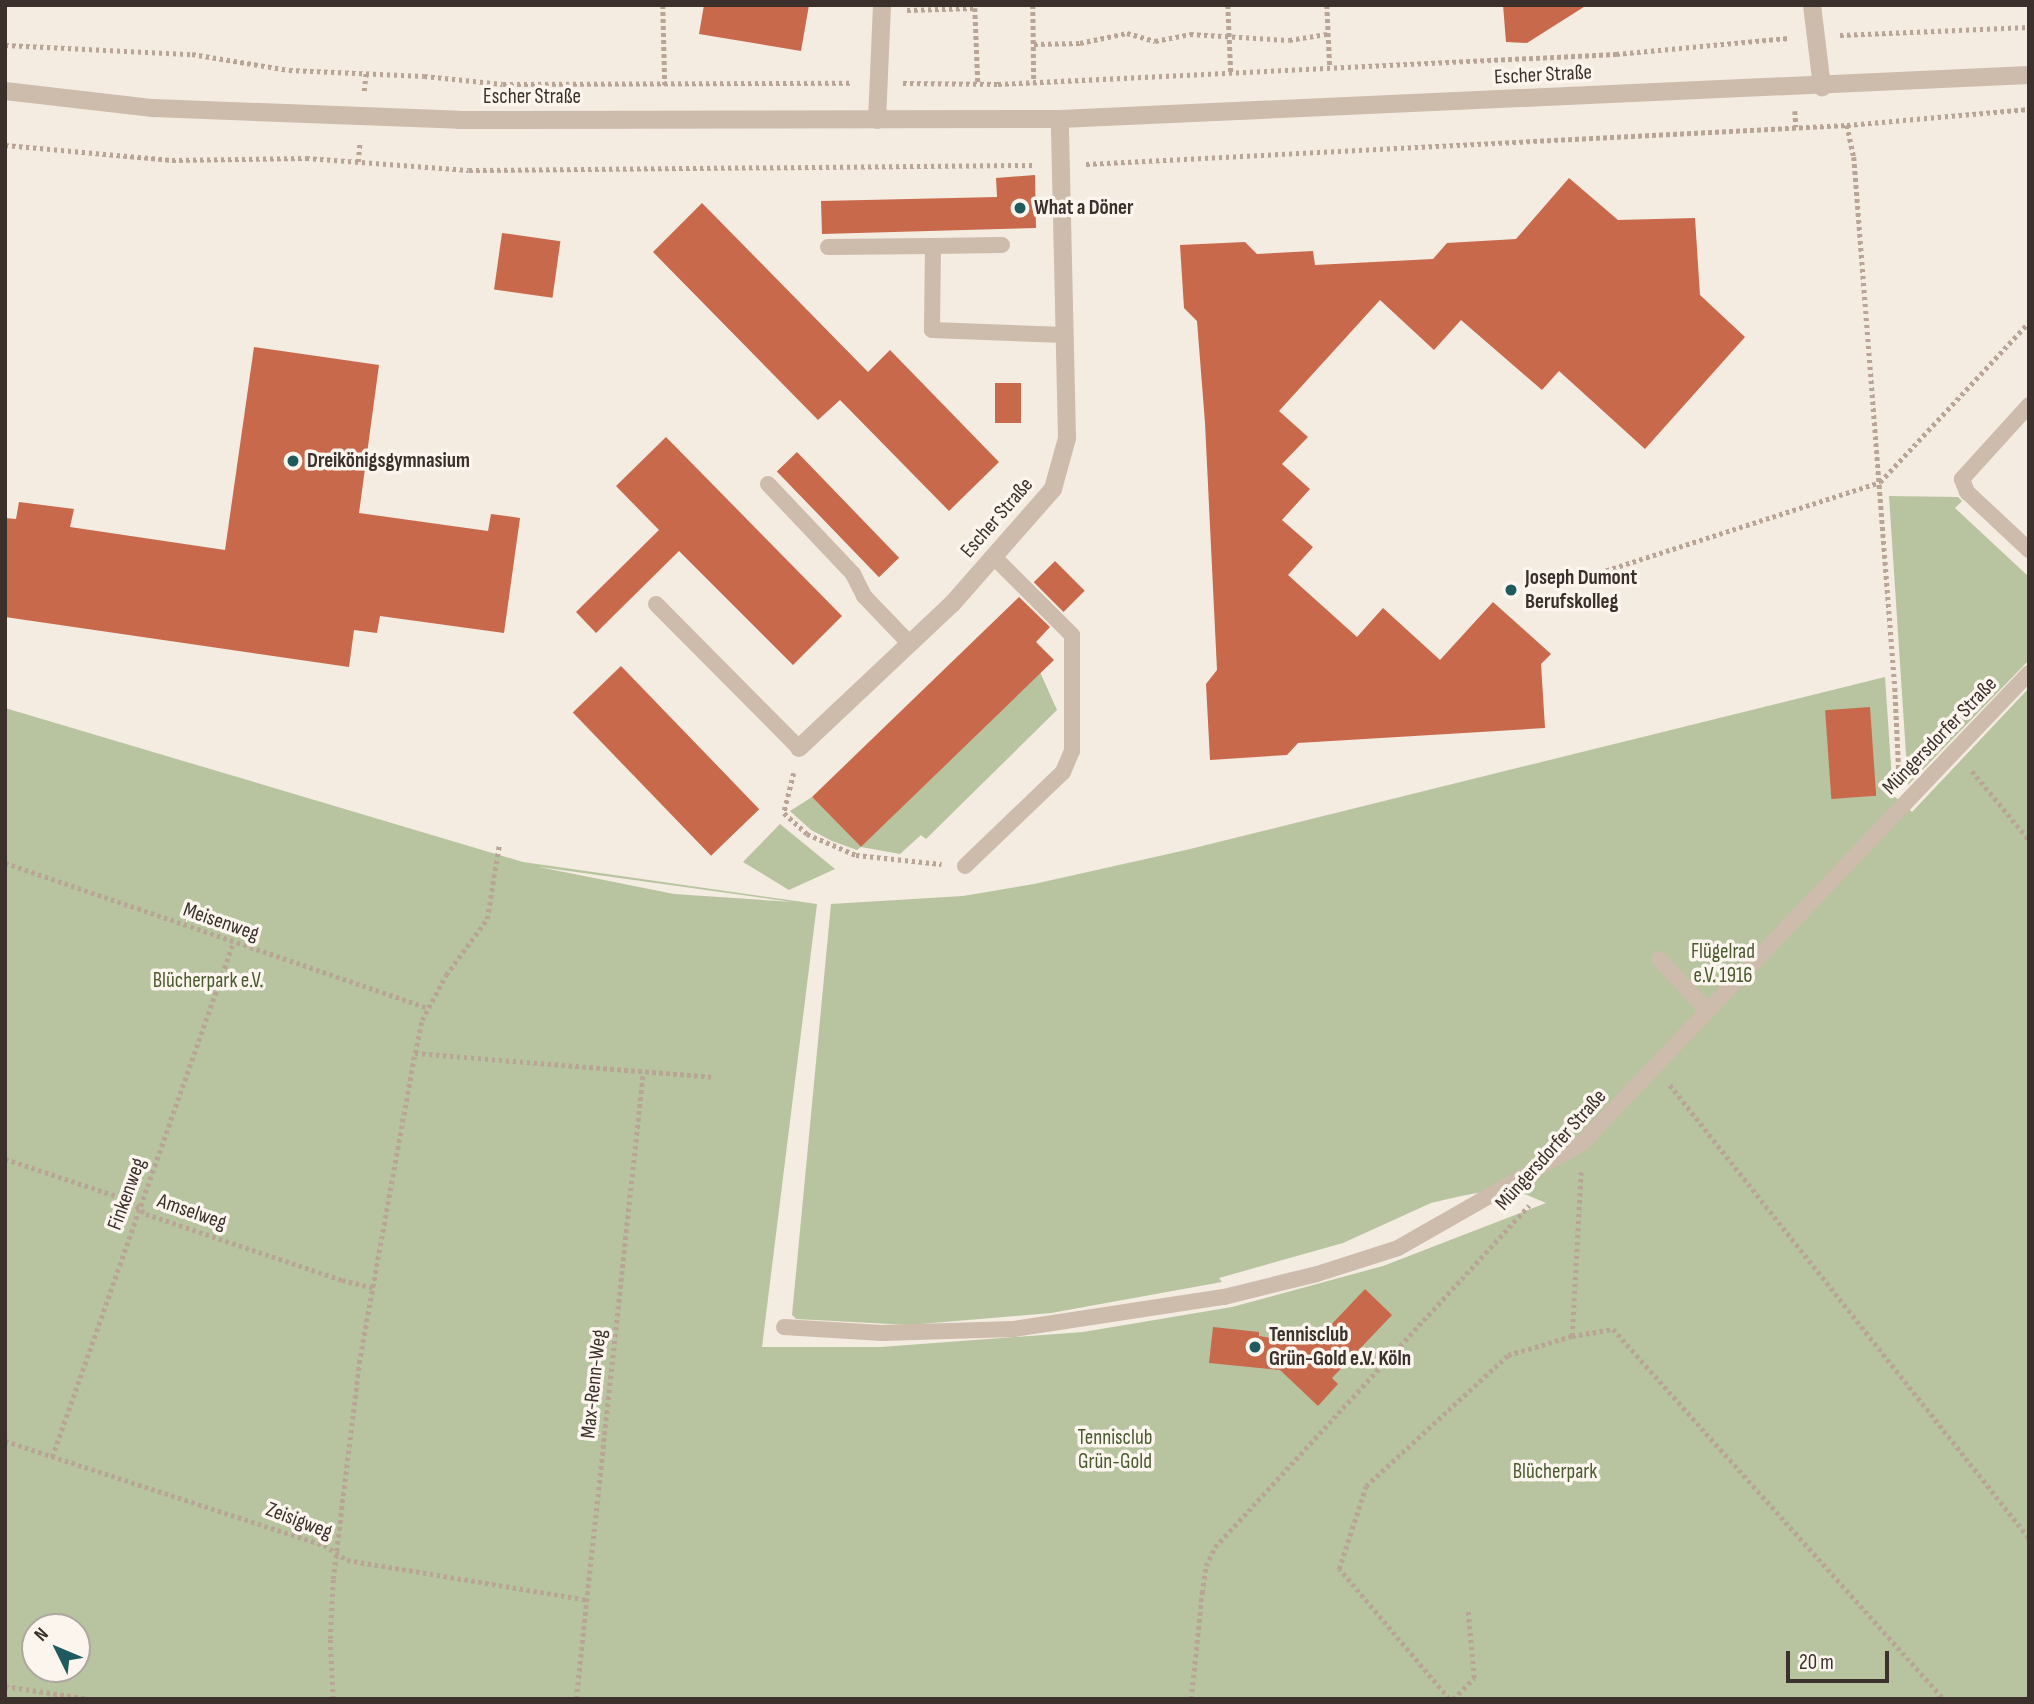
<!DOCTYPE html>
<html>
<head>
<meta charset="utf-8">
<style>
  body { margin:0 }
  #map { position:relative; width:2034px; height:1704px; overflow:hidden; background:#f4ebe1; font-family:"Sofia Sans Condensed",sans-serif }
  div>[style] { position:absolute }
  .green>* { inset:0; background:#b8c4a0 }
  .building>* { inset:0; background:#c8694b; transform-origin:0 0 }
  .path>* { height:4.5px; margin-top:-2.25px; transform-origin:0; background:repeating-linear-gradient(90deg,#b9a596 0 3.5px,transparent 0 7px) }
  .lane>* { height:16px; margin:-8px; padding:0 8px; transform-origin:8px; border-radius:8px; background:#cdbbac }
  .street>* { height:18px; margin:-9px; padding:0 9px; transform-origin:9px; border-radius:9px; background:#cdbbac }
  .dots>* { width:19px; height:19px; translate:-50% -50%; box-sizing:border-box; border:4px solid #fbf5ee; border-radius:50% }
  span { translate:-50% -50%; white-space:nowrap; text-align:center; line-height:1.15; -webkit-text-stroke:7px #fbf5ee; paint-order:stroke }
  .street-label { font-size:21px; color:#3b302b }
  .poi-label { font-size:21px; color:#3b302b; font-weight:700 }
  .left { translate:0 -50%; text-align:left }
  .park-label { font-size:21px; color:#4a5a2e }
  .frame { position:absolute; inset:0; border:7px solid #3b302b; pointer-events:none }
  .north { position:absolute; left:21px; top:1613px; width:70px; height:70px; box-sizing:border-box; background:#fbf5ee; border:2px solid #aea6a0; border-radius:50%; rotate:313deg; font-size:19px; font-weight:700; line-height:28px; text-align:center; color:#3b302b }
  .north::after { content:''; display:block; margin:auto; width:24px; height:32px; background:#1f5a5e; clip-path:polygon(50% 0,100% 100%,50% 72%,0 100%) }
  .scale { position:absolute; left:1786px; top:1651px; width:103px; height:32px; box-sizing:border-box; border:4px solid #3b302b; border-top:0; padding-left:9px; font-size:21px; line-height:24px; white-space:nowrap; color:#3b302b; -webkit-text-stroke:5px #fbf5ee; paint-order:stroke }
</style>
</head>
<body>
<div id="map">
  <div class="green">
    <div style="clip-path:polygon(1889px 496px,1958px 497px,1962px 501px,1955px 508px,2029px 577px,2029px 660px,1908px 785px)"></div>
    <div style="clip-path:polygon(1040px 672px,1057px 710px,926px 839px,921px 835px,900px 854px,861px 847px,857px 850px,832px 841px,811px 830px,790px 811px,812px 797px,861px 847px)"></div>
    <div style="clip-path:polygon(evenodd,1885px 677px,1893px 795px,1912px 812px,2029px 688px,2029px 1699px,5px 1699px,5px 708px,523px 862px,817px 904px,762px 1347px,881px 1347px,1083px 1332px,1232px 1307px,1383px 1266px,1546px 1203px,1522px 1193px,1488px 1191px,1461px 1196px,1431px 1203px,1343px 1243px,1219px 1278px,1222px 1282px,1051px 1313px,909px 1325px,796px 1319px,792px 1315px,831px 904px,963px 896px,1034px 884px,1186px 850px,1885px 677px,539px 867px,540px 867px,792px 902px,674px 894px,539px 867px,1885px 677px,35px 1627px,77px 1627px,77px 1669px,35px 1669px,35px 1627px)"></div>
    <div style="clip-path:polygon(780px 824px,835px 869px,789px 890px,743px 862px)"></div>
  </div>
  <div class="building">
    <div style="clip-path:polygon(704px 5px,809px 5px,801px 51px,699px 34px)"></div>
    <div style="clip-path:polygon(1503px 5px,1587px 5px,1527px 43px,1506px 42px)"></div>
    <div style="clip-path:polygon(1035px 175px,1036px 228px,822px 234px,821px 201px,997px 197px,996px 178px)"></div>
    <div style="clip-path:polygon(1569px 178px,1618px 220px,1695px 218px,1700px 295px,1745px 337px,1645px 449px,1559px 371px,1542px 390px,1461px 320px,1434px 350px,1380px 300px,1279px 411px,1308px 437px,1282px 464px,1310px 489px,1282px 520px,1313px 547px,1288px 575px,1357px 637px,1383px 608px,1440px 660px,1493px 602px,1551px 654px,1541px 664px,1545px 728px,1298px 743px,1287px 755px,1210px 760px,1206px 684px,1217px 670px,1205px 423px,1197px 321px,1184px 308px,1180px 245px,1245px 242px,1257px 254px,1313px 251px,1315px 265px,1433px 259px,1447px 243px,1516px 239px)"></div>
    <div style="clip-path:polygon(702px 203px,868px 372px,890px 350px,999px 462px,949px 511px,840px 400px,818px 420px,653px 252px)"></div>
    <div style="left:502px;top:233px;width:59px;height:57px;rotate:8deg"></div>
    <div style="clip-path:polygon(254px 347px,379px 365px,359px 513px,488px 531px,491px 514px,520px 518px,504px 633px,380px 616px,377px 633px,354px 630px,349px 667px,5px 617px,5px 518px,16px 519px,19px 502px,74px 509px,70px 527px,225px 550px)"></div>
    <div style="left:995px;top:383px;width:26px;height:40px"></div>
    <div style="clip-path:polygon(666px 437px,842px 616px,793px 665px,679px 551px,596px 633px,576px 612px,659px 530px,616px 486px)"></div>
    <div style="left:797px;top:452px;width:147px;height:28px;rotate:46deg"></div>
    <div style="left:1055px;top:561px;width:42px;height:30px;rotate:45deg"></div>
    <div style="clip-path:polygon(1019px 597px,1050px 627px,1036px 642px,1054px 660px,861px 847px,812px 797px)"></div>
    <div style="left:621px;top:666px;width:199px;height:67px;rotate:46deg"></div>
    <div style="left:1870px;top:707px;width:89px;height:45px;rotate:86deg"></div>
    <div style="clip-path:polygon(1365px 1289px,1392px 1315px,1332px 1378px,1338px 1384px,1318px 1406px,1280px 1370px,1209px 1363px,1213px 1327px,1259px 1332px,1259px 1336px,1313px 1344px)"></div>
  </div>
  <div class="path">
    <div style="left:663px;top:5px;width:80px;rotate:88.6deg"></div>
    <div style="left:1033px;top:5px;width:77px;rotate:89.3deg"></div>
    <div style="left:1228px;top:5px;width:68px;rotate:87.5deg"></div>
    <div style="left:1327px;top:5px;width:63px;rotate:87.3deg"></div>
    <div style="left:907px;top:10px;width:68px;rotate:-1.7deg"></div>
    <div style="left:975px;top:8px;width:75px;rotate:87.7deg"></div>
    <div style="left:1840px;top:35px;width:189px;rotate:-2.4deg"></div>
    <div style="left:1034px;top:44px;width:46px;rotate:-1.2deg"></div>
    <div style="left:1080px;top:43px;width:48px;rotate:-12deg"></div>
    <div style="left:1127px;top:33px;width:29px;rotate:16deg"></div>
    <div style="left:1155px;top:41px;width:36px;rotate:-11deg"></div>
    <div style="left:1190px;top:34px;width:99px;rotate:3.5deg"></div>
    <div style="left:1289px;top:40px;width:39px;rotate:-9deg"></div>
    <div style="left:5px;top:45px;width:187px;rotate:2.8deg"></div>
    <div style="left:192px;top:54px;width:98px;rotate:9.4deg"></div>
    <div style="left:289px;top:70px;width:135px;rotate:2.5deg"></div>
    <div style="left:424px;top:76px;width:79px;rotate:5.8deg"></div>
    <div style="left:503px;top:84px;width:350px;rotate:-0.2deg"></div>
    <div style="left:903px;top:83px;width:95px;rotate:0.6deg"></div>
    <div style="left:998px;top:84px;width:619px;rotate:-2.78deg"></div>
    <div style="left:1616px;top:54px;width:174px;rotate:-5.3deg"></div>
    <div style="left:364px;top:91px;width:18px;rotate:-84deg"></div>
    <div style="left:1795px;top:111px;width:16px;rotate:86deg"></div>
    <div style="left:1847px;top:125px;width:33px;rotate:78deg"></div>
    <div style="left:1854px;top:157px;width:533px;rotate:85.58deg"></div>
    <div style="left:1895px;top:688px;width:84px;rotate:87.3deg"></div>
    <div style="left:5px;top:145px;width:168px;rotate:5.1deg"></div>
    <div style="left:172px;top:160px;width:134px;rotate:-0.9deg"></div>
    <div style="left:306px;top:158px;width:163px;rotate:4.2deg"></div>
    <div style="left:469px;top:170px;width:567px;rotate:-0.51deg"></div>
    <div style="left:358px;top:162px;width:21px;rotate:-85deg"></div>
    <div style="left:1086px;top:164px;width:762px;rotate:-2.93deg"></div>
    <div style="left:1847px;top:125px;width:183px;rotate:-5deg"></div>
    <div style="left:1586px;top:577px;width:309px;rotate:-17.9deg"></div>
    <div style="left:1880px;top:482px;width:219px;rotate:-47deg"></div>
    <div style="left:1972px;top:771px;width:89px;rotate:50.4deg"></div>
    <div style="left:794px;top:773px;width:41px;rotate:104deg"></div>
    <div style="left:784px;top:813px;width:31px;rotate:42deg"></div>
    <div style="left:807px;top:834px;width:53px;rotate:23.2deg"></div>
    <div style="left:856px;top:855px;width:86px;rotate:6deg"></div>
    <div style="left:5px;top:863px;width:447px;rotate:18.9deg"></div>
    <div style="left:415px;top:1053px;width:297px;rotate:4.6deg"></div>
    <div style="left:1670px;top:1085px;width:578px;rotate:51.6deg"></div>
    <div style="left:5px;top:1159px;width:133px;rotate:18.4deg"></div>
    <div style="left:131px;top:1201px;width:20px;rotate:41deg"></div>
    <div style="left:146px;top:1214px;width:207px;rotate:18.6deg"></div>
    <div style="left:342px;top:1280px;width:32px;rotate:14deg"></div>
    <div style="left:1572px;top:1336px;width:164px;rotate:-86.9deg"></div>
    <div style="left:5px;top:1441px;width:336px;rotate:18.1deg"></div>
    <div style="left:324px;top:1545px;width:27px;rotate:33deg"></div>
    <div style="left:347px;top:1560px;width:244px;rotate:9.4deg"></div>
    <div style="left:52px;top:1457px;width:545px;rotate:-70.6deg"></div>
    <div style="left:5px;top:1686px;width:85px;rotate:8.8deg"></div>
    <div style="left:333px;top:1699px;width:60px;rotate:-92.9deg"></div>
    <div style="left:330px;top:1639px;width:60px;rotate:-87.1deg"></div>
    <div style="left:333px;top:1579px;width:218px;rotate:-83.1deg"></div>
    <div style="left:359px;top:1363px;width:315px;rotate:-79.8deg"></div>
    <div style="left:415px;top:1053px;width:34px;rotate:-78deg"></div>
    <div style="left:422px;top:1020px;width:51px;rotate:-61.9deg"></div>
    <div style="left:446px;top:975px;width:69px;rotate:-53.8deg"></div>
    <div style="left:487px;top:919px;width:74px;rotate:-80.7deg"></div>
    <div style="left:576px;top:1699px;width:630px;rotate:-83.89deg"></div>
    <div style="left:1191px;top:1699px;width:107px;rotate:-84.1deg"></div>
    <div style="left:1202px;top:1593px;width:27px;rotate:-82deg"></div>
    <div style="left:1206px;top:1566px;width:21px;rotate:-65deg"></div>
    <div style="left:1215px;top:1547px;width:464px;rotate:-47.4deg"></div>
    <div style="left:1449px;top:1699px;width:170px;rotate:-130.2deg"></div>
    <div style="left:1339px;top:1569px;width:87px;rotate:-72deg"></div>
    <div style="left:1366px;top:1486px;width:193px;rotate:-42.7deg"></div>
    <div style="left:1508px;top:1355px;width:67px;rotate:-16.5deg"></div>
    <div style="left:1572px;top:1336px;width:42px;rotate:-9.7deg"></div>
    <div style="left:1613px;top:1329px;width:496px;rotate:48.2deg"></div>
    <div style="left:1453px;top:1699px;width:30px;rotate:-45deg"></div>
    <div style="left:1474px;top:1678px;width:67px;rotate:-95.1deg"></div>
  </div>
  <div class="lane">
    <div style="left:933px;top:246px;width:69px;rotate:-0.8deg"></div>
    <div style="left:828px;top:247px;width:105px;rotate:-0.5deg"></div>
    <div style="left:933px;top:246px;width:84px;rotate:90.7deg"></div>
    <div style="left:932px;top:330px;width:133px;rotate:2.2deg"></div>
    <div style="left:2029px;top:405px;width:100px;rotate:132.2deg"></div>
    <div style="left:1962px;top:479px;width:14px;rotate:69deg"></div>
    <div style="left:1967px;top:492px;width:85px;rotate:43.1deg"></div>
    <div style="left:768px;top:484px;width:124px;rotate:46.6deg"></div>
    <div style="left:853px;top:574px;width:25px;rotate:63deg"></div>
    <div style="left:864px;top:596px;width:66px;rotate:46.2deg"></div>
    <div style="left:656px;top:604px;width:203px;rotate:45.2deg"></div>
    <div style="left:965px;top:866px;width:136px;rotate:-43.8deg"></div>
    <div style="left:1063px;top:772px;width:23px;rotate:-67deg"></div>
    <div style="left:1072px;top:751px;width:116px;rotate:-90deg"></div>
    <div style="left:1072px;top:635px;width:110px;rotate:-135deg"></div>
    <div style="left:1659px;top:959px;width:71px;rotate:46.7deg"></div>
    <div style="left:784px;top:1327px;width:98px;rotate:3.5deg"></div>
    <div style="left:882px;top:1333px;width:132px;rotate:-1.7deg"></div>
    <div style="left:1014px;top:1329px;width:212px;rotate:-8.7deg"></div>
    <div style="left:1224px;top:1297px;width:96px;rotate:-13.9deg"></div>
    <div style="left:1317px;top:1274px;width:85px;rotate:-17.8deg"></div>
    <div style="left:1398px;top:1248px;width:212px;rotate:-29.7deg"></div>
    <div style="left:1582px;top:1143px;width:649px;rotate:-46.44deg"></div>
  </div>
  <div class="street">
    <div style="left:1812px;top:5px;width:83px;rotate:83deg"></div>
    <div style="left:5px;top:91px;width:149px;rotate:6.6deg"></div>
    <div style="left:153px;top:108px;width:306px;rotate:2.2deg"></div>
    <div style="left:459px;top:120px;width:601px;rotate:-0.1deg"></div>
    <div style="left:1060px;top:119px;width:970px;rotate:-2.6deg"></div>
    <div style="left:877px;top:120px;width:115px;rotate:-87.5deg"></div>
    <div style="left:799px;top:748px;width:210px;rotate:-43.3deg"></div>
    <div style="left:952px;top:604px;width:153px;rotate:-48.7deg"></div>
    <div style="left:1053px;top:489px;width:53px;rotate:-74.6deg"></div>
    <div style="left:1067px;top:438px;width:319px;rotate:-91.3deg"></div>
  </div>
  <div class="dots">
    <div style="left:1020px;top:208px;background:#1f5a5e"></div>
    <div style="left:293px;top:461px;background:#1f5a5e"></div>
    <div style="left:1511px;top:590px;background:#1f5a5e"></div>
    <div style="left:1255px;top:1347px;background:#1f5a5e"></div>
  </div>
  <div class="street-label">
    <span style="left:1543px;top:75px;rotate:-3deg">Escher Straße</span>
    <span style="left:532px;top:97px">Escher Straße</span>
    <span style="left:997px;top:518px;rotate:-49deg">Escher Straße</span>
    <span style="left:1940px;top:736px;rotate:-46deg">Müngersdorfer Straße</span>
    <span style="left:221px;top:922px;rotate:19deg">Meisenweg</span>
    <span style="left:1551px;top:1150px;rotate:-48deg">Müngersdorfer Straße</span>
    <span style="left:127px;top:1194px;rotate:-70deg">Finkenweg</span>
    <span style="left:192px;top:1212px;rotate:19deg">Amselweg</span>
    <span style="left:594px;top:1384px;rotate:-84deg">Max-Renn-Weg</span>
    <span style="left:299px;top:1521px;rotate:21deg">Zeisigweg</span>
  </div>
  <div class="poi-label">
    <span class="left" style="left:1034px;top:208px">What a Döner</span>
    <span class="left" style="left:307px;top:461px">Dreikönigsgymnasium</span>
    <span class="left" style="left:1525px;top:590px">Joseph Dumont<br>Berufskolleg</span>
    <span class="left" style="left:1269px;top:1347px">Tennisclub<br>Grün-Gold e.V. Köln</span>
  </div>
  <div class="park-label">
    <span style="left:1723px;top:964px">Flügelrad<br>e.V. 1916</span>
    <span style="left:208px;top:981px">Blücherpark e.V.</span>
    <span style="left:1115px;top:1450px">Tennisclub<br>Grün-Gold</span>
    <span style="left:1555px;top:1472px">Blücherpark</span>
  </div>
  <div class="frame"></div>
  <div class="north">N</div>
  <div class="scale">20 m</div>
</div>
</body>
</html>
